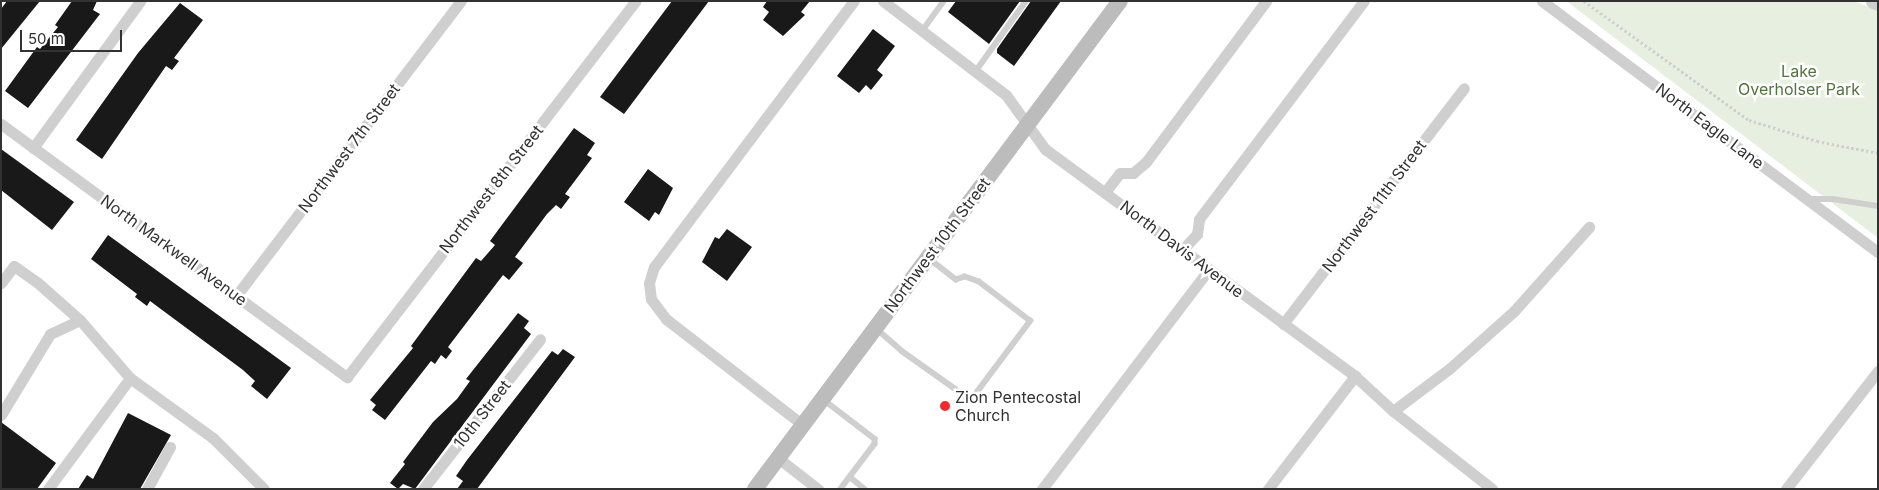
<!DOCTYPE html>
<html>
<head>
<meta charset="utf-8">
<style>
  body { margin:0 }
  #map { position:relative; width:1879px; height:490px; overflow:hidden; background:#fff; font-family:Inter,sans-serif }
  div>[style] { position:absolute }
  .green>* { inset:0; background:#e7f0e0 }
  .building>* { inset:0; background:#191919 }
  .path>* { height:2.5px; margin-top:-1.25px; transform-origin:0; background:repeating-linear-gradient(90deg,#cfcfcf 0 2.5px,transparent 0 5px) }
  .service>* { height:5.5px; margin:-2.75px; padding:0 2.75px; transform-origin:2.75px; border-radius:2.75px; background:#cfcfcf }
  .minor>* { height:11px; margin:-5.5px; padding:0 5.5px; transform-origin:5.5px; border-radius:5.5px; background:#cfcfcf }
  .tertiary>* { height:15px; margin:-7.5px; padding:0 7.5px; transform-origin:7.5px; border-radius:7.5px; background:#cfcfcf }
  .secondary>* { height:16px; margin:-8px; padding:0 8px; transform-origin:8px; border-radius:8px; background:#bcbcbc }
  .dots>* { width:14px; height:14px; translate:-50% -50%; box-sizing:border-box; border:2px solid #fff; border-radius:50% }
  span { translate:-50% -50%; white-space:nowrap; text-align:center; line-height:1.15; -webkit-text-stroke:5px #fff; paint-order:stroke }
  .park-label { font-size:16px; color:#51743a }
  .street-label { font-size:16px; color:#323232 }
  .poi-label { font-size:16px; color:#323232 }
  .left { translate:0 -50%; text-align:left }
  .frame { position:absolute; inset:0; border:2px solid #323232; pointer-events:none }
  .scale { position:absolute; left:20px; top:30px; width:102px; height:22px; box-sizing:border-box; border:2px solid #323232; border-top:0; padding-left:6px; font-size:15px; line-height:18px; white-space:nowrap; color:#323232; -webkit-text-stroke:4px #fff; paint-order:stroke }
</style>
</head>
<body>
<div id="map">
  <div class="green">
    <div style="clip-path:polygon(1566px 1px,1854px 1px,1878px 11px,1878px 238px)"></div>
  </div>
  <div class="building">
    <div style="clip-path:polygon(7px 1px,40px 1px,1px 49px,1px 9px)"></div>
    <div style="clip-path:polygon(72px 1px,97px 1px,93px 10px,100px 14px,28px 108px,5px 91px,37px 47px,40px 49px,58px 27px,55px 25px)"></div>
    <div style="clip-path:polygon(672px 1px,709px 1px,624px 114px,600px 97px)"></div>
    <div style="clip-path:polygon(767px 1px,810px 1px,801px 12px,805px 15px,783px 36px,763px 20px,769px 12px,763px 7px)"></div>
    <div style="clip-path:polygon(956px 1px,1020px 1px,989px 44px,948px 12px)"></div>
    <div style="clip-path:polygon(1031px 1px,1061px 1px,1014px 66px,997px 53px,997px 49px)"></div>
    <div style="clip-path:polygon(180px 3px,203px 20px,174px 58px,179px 61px,172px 70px,166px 66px,102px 159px,76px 140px,138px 53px)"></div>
    <div style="clip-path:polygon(873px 29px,895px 46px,877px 70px,883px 75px,871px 90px,866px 85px,859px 93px,837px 76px)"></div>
    <div style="clip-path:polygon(574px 128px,595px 143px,587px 155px,592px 158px,565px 194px,570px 197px,561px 209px,556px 205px,547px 214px,515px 257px,523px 263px,509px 280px,503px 275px,448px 347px,452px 351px,446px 359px,441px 355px,435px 364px,431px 361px,385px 420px,372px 410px,376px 405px,370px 400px,413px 348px,411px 346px,476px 258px,481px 261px,495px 245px,490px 241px)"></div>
    <div style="clip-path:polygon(1px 149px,74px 202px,52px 230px,1px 190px)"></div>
    <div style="clip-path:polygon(648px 169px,673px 188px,659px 215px,655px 212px,649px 221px,624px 202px)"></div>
    <div style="clip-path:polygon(727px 229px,752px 247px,727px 281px,702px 262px,715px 237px,719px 239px)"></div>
    <div style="clip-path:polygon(108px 235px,291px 368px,267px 399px,251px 386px,255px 381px,243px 370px,150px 301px,147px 306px,135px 297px,137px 294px,91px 259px)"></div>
    <div style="clip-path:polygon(518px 313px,529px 321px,524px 328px,531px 334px,415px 489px,403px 484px,398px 489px,390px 483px,405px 464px,403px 462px,433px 422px,457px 399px,470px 381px,466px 379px)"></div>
    <div style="clip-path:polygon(563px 349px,575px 357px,477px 489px,457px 489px,463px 481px,456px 476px,467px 460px,552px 351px,558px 355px)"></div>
    <div style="clip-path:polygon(128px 413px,171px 435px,140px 489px,78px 489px,87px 475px,93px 479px)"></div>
    <div style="clip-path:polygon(1px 422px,56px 463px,37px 489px,1px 489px)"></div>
  </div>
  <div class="path">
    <div style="left:1584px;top:1px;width:203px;rotate:35.8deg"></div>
    <div style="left:1749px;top:120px;width:71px;rotate:17.2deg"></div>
    <div style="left:1817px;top:141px;width:62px;rotate:11.1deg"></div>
  </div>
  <div class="service">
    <div style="left:922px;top:31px;width:37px;rotate:-54deg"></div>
    <div style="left:975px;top:72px;width:87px;rotate:-54.3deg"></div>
    <div style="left:1811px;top:199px;width:22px"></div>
    <div style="left:1833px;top:199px;width:46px;rotate:8.8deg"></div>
    <div style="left:877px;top:329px;width:33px;rotate:41deg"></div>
    <div style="left:902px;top:351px;width:85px;rotate:35.4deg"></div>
    <div style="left:971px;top:400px;width:99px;rotate:-53.2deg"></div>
    <div style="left:1030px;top:321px;width:64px;rotate:-142.6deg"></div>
    <div style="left:979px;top:282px;width:15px;rotate:-160deg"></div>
    <div style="left:965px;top:277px;width:9px;rotate:162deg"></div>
    <div style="left:956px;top:280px;width:34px;rotate:-142deg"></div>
    <div style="left:824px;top:400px;width:64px;rotate:37.4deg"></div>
    <div style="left:875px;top:439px;width:5px;rotate:90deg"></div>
    <div style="left:875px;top:444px;width:56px;rotate:127.1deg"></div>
    <div style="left:850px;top:477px;width:19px;rotate:39deg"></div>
  </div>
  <div class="minor">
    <div style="left:883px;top:1px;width:155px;rotate:37.4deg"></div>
    <div style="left:1006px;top:95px;width:67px;rotate:54.2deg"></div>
    <div style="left:1045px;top:149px;width:384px;rotate:36.2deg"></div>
    <div style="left:1355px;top:376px;width:52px;rotate:42.6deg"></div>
    <div style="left:1393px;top:411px;width:126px;rotate:38.2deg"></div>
    <div style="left:1542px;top:1px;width:419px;rotate:36.8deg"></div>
    <div style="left:1px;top:124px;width:429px;rotate:36.2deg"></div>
    <div style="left:347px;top:377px;width:474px;rotate:-52.5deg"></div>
    <div style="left:33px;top:148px;width:182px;rotate:-53.9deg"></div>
    <div style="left:1105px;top:192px;width:24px;rotate:-52deg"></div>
    <div style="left:1120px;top:173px;width:13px"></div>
    <div style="left:1133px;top:173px;width:17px;rotate:-40deg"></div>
    <div style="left:1146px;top:162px;width:201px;rotate:-53.3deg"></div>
    <div style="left:1184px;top:248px;width:19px;rotate:-47deg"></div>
    <div style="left:1197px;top:234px;width:15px;rotate:-82deg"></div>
    <div style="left:1199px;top:219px;width:273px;rotate:-52.9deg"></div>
    <div style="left:1px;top:283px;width:21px;rotate:-53deg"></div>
    <div style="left:14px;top:266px;width:29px;rotate:35deg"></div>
    <div style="left:38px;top:283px;width:56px;rotate:41.4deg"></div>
    <div style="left:80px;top:320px;width:77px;rotate:49.2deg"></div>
    <div style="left:130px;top:378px;width:102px;rotate:35.9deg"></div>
    <div style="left:213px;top:438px;width:72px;rotate:45deg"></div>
    <div style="left:236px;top:296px;width:371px;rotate:-52.7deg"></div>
    <div style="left:1283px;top:324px;width:297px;rotate:-52.5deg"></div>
    <div style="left:1393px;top:411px;width:70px;rotate:-36.9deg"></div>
    <div style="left:1449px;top:369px;width:87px;rotate:-41.7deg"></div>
    <div style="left:1514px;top:311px;width:113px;rotate:-48.2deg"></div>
    <div style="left:1px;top:415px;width:95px;rotate:-58.8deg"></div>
    <div style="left:50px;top:334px;width:33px;rotate:-25deg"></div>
    <div style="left:803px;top:425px;width:173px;rotate:-142.3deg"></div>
    <div style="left:666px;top:319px;width:25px;rotate:-127deg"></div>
    <div style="left:651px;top:299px;width:16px;rotate:-97deg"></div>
    <div style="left:649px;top:283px;width:17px;rotate:-73deg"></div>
    <div style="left:654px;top:267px;width:333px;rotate:-53.1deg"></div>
    <div style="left:778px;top:458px;width:51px;rotate:37.8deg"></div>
    <div style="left:48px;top:489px;width:138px;rotate:-53.5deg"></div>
    <div style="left:147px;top:489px;width:48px;rotate:-61.3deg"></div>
    <div style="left:423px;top:489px;width:190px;rotate:-52deg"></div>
    <div style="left:1042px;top:489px;width:275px;rotate:-52.8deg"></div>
    <div style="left:1268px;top:489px;width:143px;rotate:-52.4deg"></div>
    <div style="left:1786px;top:489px;width:150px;rotate:-52.1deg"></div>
  </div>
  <div class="tertiary">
    <div style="left:1873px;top:1px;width:5px;rotate:22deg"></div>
  </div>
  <div class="secondary">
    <div style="left:755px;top:489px;width:609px;rotate:-53.21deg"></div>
  </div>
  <div class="dots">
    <div style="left:945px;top:406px;background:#f52929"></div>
  </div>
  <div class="park-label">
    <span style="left:1799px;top:80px">Lake<br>Overholser Park</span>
  </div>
  <div class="street-label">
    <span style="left:1710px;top:126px;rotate:37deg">North Eagle Lane</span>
    <span style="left:349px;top:148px;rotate:-53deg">Northwest 7th Street</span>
    <span style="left:491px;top:189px;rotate:-52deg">Northwest 8th Street</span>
    <span style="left:1374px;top:206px;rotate:-53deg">Northwest 11th Street</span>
    <span style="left:937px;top:245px;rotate:-53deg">Northwest 10th Street</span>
    <span style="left:1182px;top:249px;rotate:37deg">North Davis Avenue</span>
    <span style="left:174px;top:250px;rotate:36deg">North Markwell Avenue</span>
    <span style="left:482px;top:414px;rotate:-52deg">10th Street</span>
  </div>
  <div class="poi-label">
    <span class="left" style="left:955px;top:406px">Zion Pentecostal<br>Church</span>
  </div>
  <div class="frame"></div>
  <div class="scale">50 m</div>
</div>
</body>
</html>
